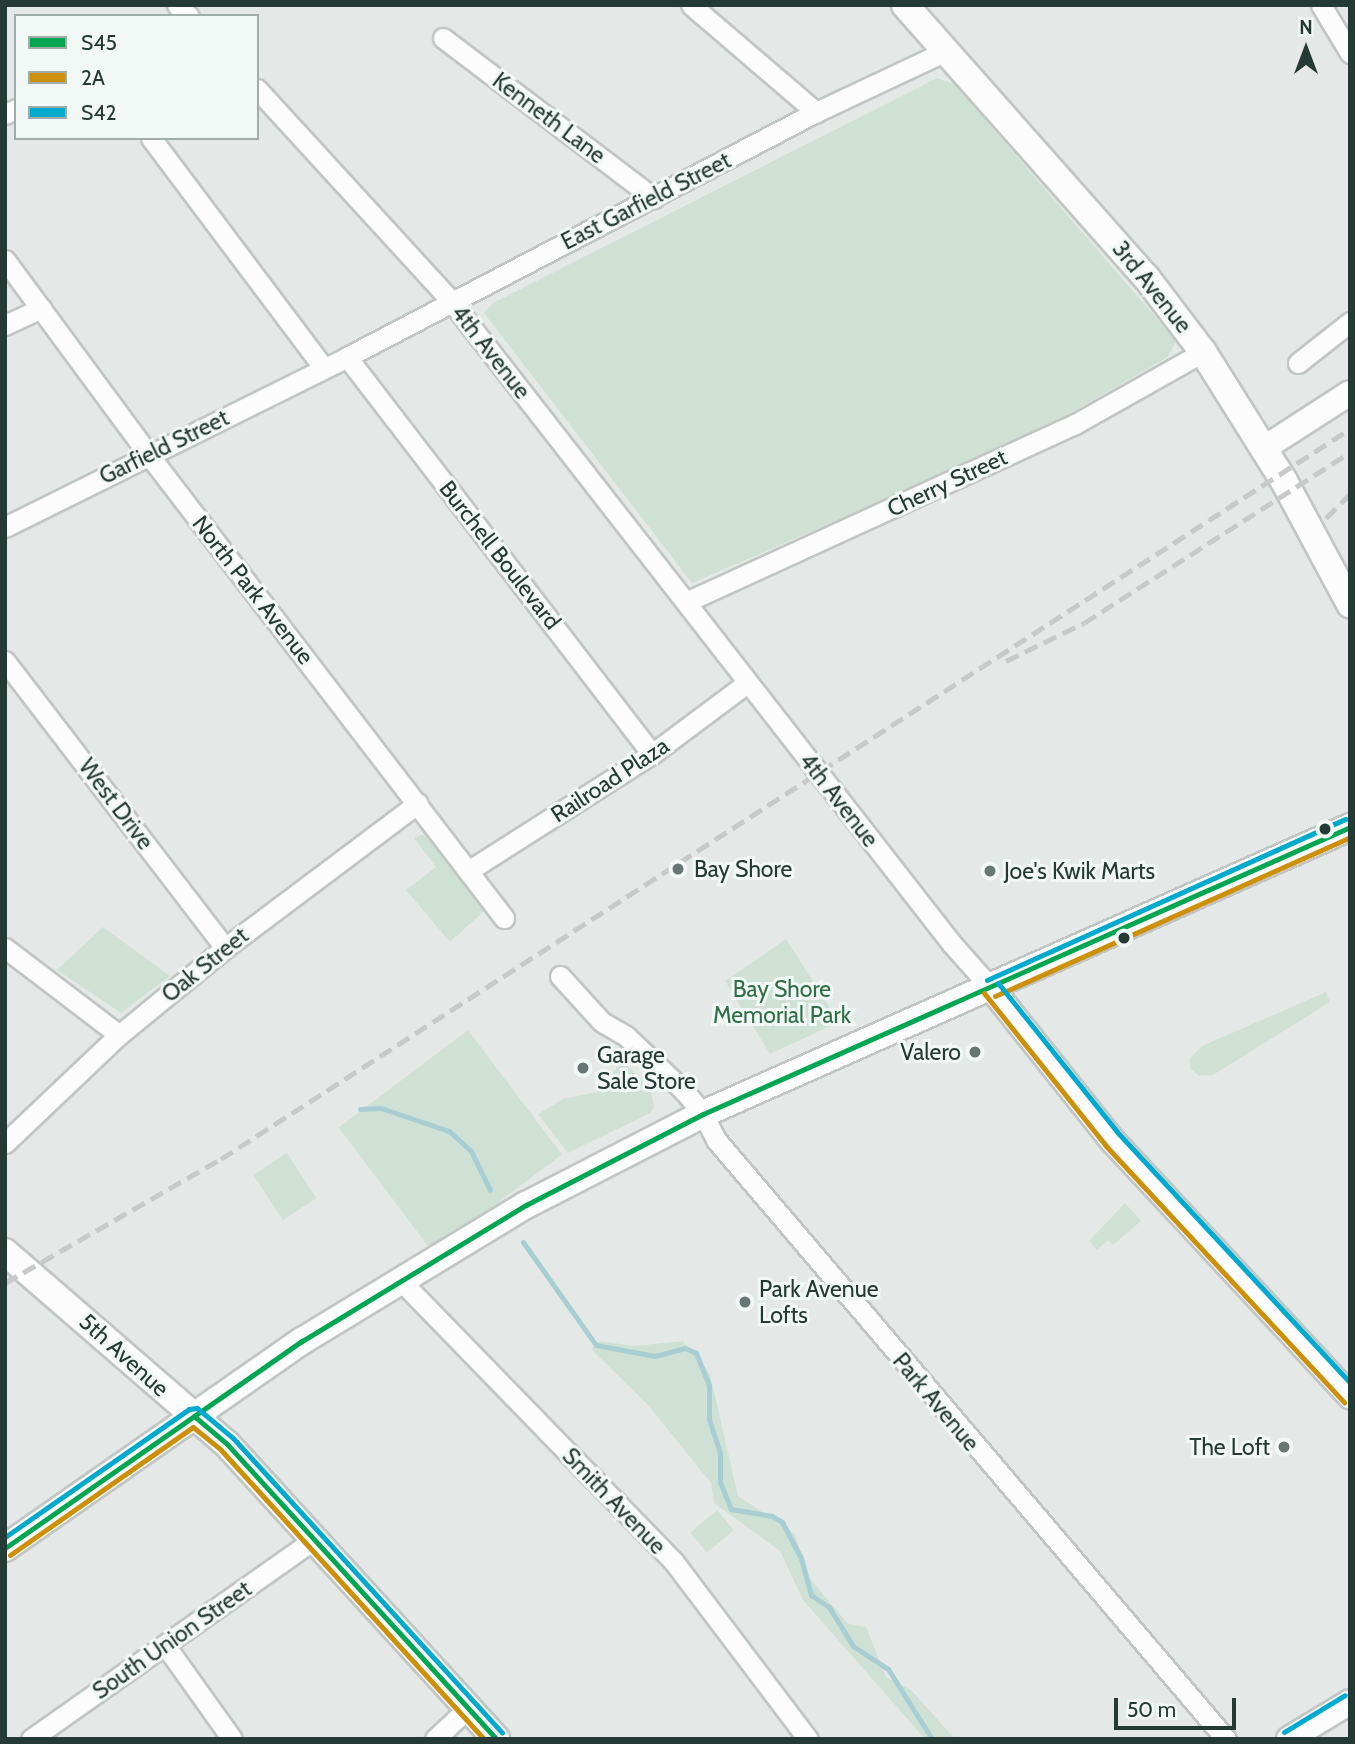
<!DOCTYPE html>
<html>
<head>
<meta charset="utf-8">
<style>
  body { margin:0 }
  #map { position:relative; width:1355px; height:1744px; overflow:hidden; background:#e4e9e7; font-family:Cabin,sans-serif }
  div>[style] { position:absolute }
  .green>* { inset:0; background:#cfe1d4; transform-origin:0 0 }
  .stream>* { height:5px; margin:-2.5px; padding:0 2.5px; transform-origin:2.5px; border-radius:2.5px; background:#a8ced3 }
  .roads { filter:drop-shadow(2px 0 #c1c6c4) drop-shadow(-2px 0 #c1c6c4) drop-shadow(0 2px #c1c6c4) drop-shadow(0 -2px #c1c6c4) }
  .minor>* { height:19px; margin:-9.5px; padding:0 9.5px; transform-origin:9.5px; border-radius:9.5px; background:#fbfcfb }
  .tertiary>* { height:24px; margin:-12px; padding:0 12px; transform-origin:12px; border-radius:12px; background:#fbfcfb }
  .secondary>* { height:26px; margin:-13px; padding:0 13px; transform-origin:13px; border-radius:13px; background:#fbfcfb }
  .rail>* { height:5px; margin-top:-2.5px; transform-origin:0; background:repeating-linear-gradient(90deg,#c7cac9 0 14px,transparent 0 21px) }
  .bus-1>* { height:5px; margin:-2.5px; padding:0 2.5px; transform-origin:2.5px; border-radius:2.5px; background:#00a651 }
  .bus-2>* { height:5px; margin:-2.5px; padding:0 2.5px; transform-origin:2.5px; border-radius:2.5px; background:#cd900a }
  .bus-3>* { height:5px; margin:-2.5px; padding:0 2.5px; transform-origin:2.5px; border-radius:2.5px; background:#00a9ce }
  .dots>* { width:19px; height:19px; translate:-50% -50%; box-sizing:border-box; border:4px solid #f2f8f5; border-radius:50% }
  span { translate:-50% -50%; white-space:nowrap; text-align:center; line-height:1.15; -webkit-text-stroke:6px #f2f8f5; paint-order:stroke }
  .street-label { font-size:23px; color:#243a34 }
  .poi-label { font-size:23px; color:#243a34 }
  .left { translate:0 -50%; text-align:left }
  .right { translate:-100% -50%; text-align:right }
  .park-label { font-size:23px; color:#316e48 }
  .frame { position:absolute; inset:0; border:7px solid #243a34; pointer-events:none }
  .legend { position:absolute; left:14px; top:14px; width:245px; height:126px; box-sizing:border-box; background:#f2f8f5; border:2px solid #a0aca8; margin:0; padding:9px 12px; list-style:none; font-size:21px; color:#243a34 }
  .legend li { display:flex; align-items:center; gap:14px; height:35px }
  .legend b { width:35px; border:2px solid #a0aca8 }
  .north { position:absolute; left:1271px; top:14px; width:70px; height:70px; -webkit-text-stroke:5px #f2f8f5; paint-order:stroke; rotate:0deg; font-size:19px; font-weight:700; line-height:28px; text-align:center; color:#243a34 }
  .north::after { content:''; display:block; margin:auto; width:24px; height:32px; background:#243a34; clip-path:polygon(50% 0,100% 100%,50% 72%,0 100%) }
  .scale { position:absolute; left:1114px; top:1698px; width:122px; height:32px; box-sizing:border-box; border:4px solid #243a34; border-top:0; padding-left:9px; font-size:21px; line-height:24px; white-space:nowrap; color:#243a34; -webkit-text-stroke:5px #f2f8f5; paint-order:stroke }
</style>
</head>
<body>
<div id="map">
  <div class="green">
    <div style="clip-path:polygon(937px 78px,954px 84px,1171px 335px,1176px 341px,1168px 357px,1021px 441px,692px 583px,484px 313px,493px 303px)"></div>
    <div style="clip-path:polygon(421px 835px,429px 836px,484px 911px,450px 942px,406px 890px,436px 867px,414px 838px)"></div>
    <div style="clip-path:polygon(103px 927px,170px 976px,121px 1013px,57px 970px)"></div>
    <div style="clip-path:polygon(786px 939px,839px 1022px,770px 1054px,725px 981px)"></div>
    <div style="clip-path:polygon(1326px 992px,1330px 1002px,1213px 1075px,1199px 1076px,1190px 1068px,1190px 1058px,1202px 1046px)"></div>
    <div style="left:468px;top:1030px;width:156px;height:162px;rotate:53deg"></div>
    <div style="clip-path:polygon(622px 1062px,650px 1086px,654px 1107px,650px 1113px,568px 1153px,538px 1114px,563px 1099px,597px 1092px)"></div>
    <div style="left:287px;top:1153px;width:54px;height:40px;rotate:57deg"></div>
    <div style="clip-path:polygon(1125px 1203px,1141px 1221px,1113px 1245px,1108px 1240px,1097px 1250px,1089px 1241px)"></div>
    <div style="clip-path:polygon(600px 1341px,634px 1346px,683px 1341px,710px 1374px,738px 1496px,795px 1534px,808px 1576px,848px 1624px,866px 1627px,886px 1677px,911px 1690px,955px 1739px,925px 1739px,803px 1600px,780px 1551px,714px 1503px,711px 1483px,648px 1405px,591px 1349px)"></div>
    <div style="left:717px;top:1510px;width:26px;height:35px;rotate:50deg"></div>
  </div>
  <div class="stream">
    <div style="left:360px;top:1109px;width:21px;rotate:-3deg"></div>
    <div style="left:381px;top:1108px;width:72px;rotate:18.7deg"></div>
    <div style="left:449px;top:1131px;width:30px;rotate:42deg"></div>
    <div style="left:471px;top:1151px;width:43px;rotate:64deg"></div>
    <div style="left:523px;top:1242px;width:126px;rotate:54.7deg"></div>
    <div style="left:596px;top:1345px;width:60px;rotate:10.6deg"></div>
    <div style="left:655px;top:1356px;width:31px;rotate:-15deg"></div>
    <div style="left:685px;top:1348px;width:12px;rotate:24deg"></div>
    <div style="left:696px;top:1353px;width:35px;rotate:68deg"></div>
    <div style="left:709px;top:1386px;width:33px;rotate:90deg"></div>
    <div style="left:709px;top:1419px;width:36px;rotate:72deg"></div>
    <div style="left:720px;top:1453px;width:29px;rotate:90deg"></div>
    <div style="left:720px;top:1482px;width:29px;rotate:68deg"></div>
    <div style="left:731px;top:1509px;width:42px;rotate:9.7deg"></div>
    <div style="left:772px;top:1516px;width:12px;rotate:31deg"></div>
    <div style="left:782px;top:1522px;width:41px;rotate:62.2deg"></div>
    <div style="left:801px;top:1558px;width:38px;rotate:75deg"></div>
    <div style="left:811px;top:1595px;width:22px;rotate:34deg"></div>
    <div style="left:829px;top:1607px;width:46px;rotate:58.4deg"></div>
    <div style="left:853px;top:1646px;width:42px;rotate:33.3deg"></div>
    <div style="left:888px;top:1669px;width:83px;rotate:57.8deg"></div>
  </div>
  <div class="roads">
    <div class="minor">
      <div style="left:177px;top:5px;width:16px;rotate:43deg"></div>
      <div style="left:691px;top:5px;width:165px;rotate:40.6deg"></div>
      <div style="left:1321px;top:5px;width:56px;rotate:58.9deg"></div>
      <div style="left:443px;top:38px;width:265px;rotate:37.2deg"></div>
      <div style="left:257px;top:89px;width:287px;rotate:47.5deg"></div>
      <div style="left:451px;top:301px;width:815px;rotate:52.08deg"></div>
      <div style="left:952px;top:944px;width:59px;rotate:48.4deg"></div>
      <div style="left:5px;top:114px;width:12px;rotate:-24deg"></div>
      <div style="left:151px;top:138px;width:288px;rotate:53.1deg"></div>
      <div style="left:5px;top:260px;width:241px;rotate:53.6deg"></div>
      <div style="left:148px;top:454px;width:585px;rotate:52.5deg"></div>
      <div style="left:5px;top:325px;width:40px;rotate:-25deg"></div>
      <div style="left:347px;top:357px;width:501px;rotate:52.47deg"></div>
      <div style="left:1298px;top:363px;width:66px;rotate:-38.3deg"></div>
      <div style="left:5px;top:527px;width:382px;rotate:-26.4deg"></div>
      <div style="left:347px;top:357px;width:529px;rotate:-27.58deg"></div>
      <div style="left:816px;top:112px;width:146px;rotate:-25.2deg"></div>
      <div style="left:686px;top:602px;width:428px;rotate:-24.6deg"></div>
      <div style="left:1075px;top:424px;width:147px;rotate:-29.4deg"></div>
      <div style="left:5px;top:661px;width:362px;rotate:52.5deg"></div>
      <div style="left:468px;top:871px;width:218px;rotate:-32.5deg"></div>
      <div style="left:652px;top:754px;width:119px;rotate:-36.8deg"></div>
      <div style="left:5px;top:948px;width:143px;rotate:37.3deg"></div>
      <div style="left:560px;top:976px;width:62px;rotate:47.6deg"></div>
      <div style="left:602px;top:1022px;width:28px;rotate:30deg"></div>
      <div style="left:626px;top:1036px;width:80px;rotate:43.5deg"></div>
      <div style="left:684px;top:1091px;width:30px;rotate:50deg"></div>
      <div style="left:703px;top:1114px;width:30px;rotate:63deg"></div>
      <div style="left:717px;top:1141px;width:785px;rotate:49.6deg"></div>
      <div style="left:5px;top:1143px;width:157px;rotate:-43.5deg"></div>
      <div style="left:119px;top:1035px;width:137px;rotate:-39.4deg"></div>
      <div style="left:225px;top:948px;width:241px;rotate:-36.9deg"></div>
      <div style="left:400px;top:1280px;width:393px;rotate:45.8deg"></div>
      <div style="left:674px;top:1562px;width:222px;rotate:52.9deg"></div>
      <div style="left:165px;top:1645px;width:115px;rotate:54.5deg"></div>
      <div style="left:31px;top:1739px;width:344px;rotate:-35.2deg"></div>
      <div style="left:435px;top:1739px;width:44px;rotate:-43.2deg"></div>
    </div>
    <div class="tertiary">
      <div style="left:1263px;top:449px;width:103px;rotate:-32.8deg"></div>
      <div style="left:991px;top:988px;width:194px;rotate:51.5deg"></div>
      <div style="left:1112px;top:1140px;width:350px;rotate:47.1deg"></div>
      <div style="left:1289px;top:1739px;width:71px;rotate:-31.2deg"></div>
    </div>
    <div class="secondary">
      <div style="left:905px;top:5px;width:363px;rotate:48.5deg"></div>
      <div style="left:1146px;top:277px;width:94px;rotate:52.8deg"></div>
      <div style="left:1203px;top:352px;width:152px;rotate:57.9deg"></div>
      <div style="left:1284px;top:481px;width:140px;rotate:61.8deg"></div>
      <div style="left:5px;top:1252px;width:294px;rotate:40.9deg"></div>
      <div style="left:227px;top:1444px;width:399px;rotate:47.6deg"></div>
      <div style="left:5px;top:1548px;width:362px;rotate:-34.9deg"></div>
      <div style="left:302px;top:1341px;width:262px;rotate:-31.3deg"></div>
      <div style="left:526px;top:1205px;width:199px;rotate:-27.2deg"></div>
      <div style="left:703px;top:1114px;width:708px;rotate:-23.92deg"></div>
    </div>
  </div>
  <div class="rail">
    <div style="left:1326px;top:518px;width:34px;rotate:-45deg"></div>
    <div style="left:1006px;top:661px;width:87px;rotate:-26deg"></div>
    <div style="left:1084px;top:623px;width:316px;rotate:-32.7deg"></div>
    <div style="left:5px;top:1283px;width:249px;rotate:-29.9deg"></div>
    <div style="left:221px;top:1159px;width:1344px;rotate:-32.89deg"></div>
  </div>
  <div class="bus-1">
    <div style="left:194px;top:1416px;width:43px;rotate:40.3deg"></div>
    <div style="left:227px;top:1444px;width:399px;rotate:47.6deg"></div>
    <div style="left:5px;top:1548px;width:362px;rotate:-34.9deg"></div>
    <div style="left:302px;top:1341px;width:262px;rotate:-31.3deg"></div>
    <div style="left:526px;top:1205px;width:199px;rotate:-27.2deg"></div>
    <div style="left:703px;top:1114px;width:708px;rotate:-23.92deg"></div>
  </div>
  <div class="bus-2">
    <div style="left:984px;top:993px;width:196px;rotate:51.4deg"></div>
    <div style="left:1106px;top:1146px;width:350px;rotate:47.1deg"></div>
    <div style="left:995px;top:996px;width:389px;rotate:-24.1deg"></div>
    <div style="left:10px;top:1555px;width:223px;rotate:-35deg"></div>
    <div style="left:193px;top:1427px;width:36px;rotate:39deg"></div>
    <div style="left:221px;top:1450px;width:391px;rotate:47.7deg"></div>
  </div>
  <div class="bus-3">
    <div style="left:987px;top:980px;width:393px;rotate:-24.2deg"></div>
    <div style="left:998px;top:983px;width:193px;rotate:51.3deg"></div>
    <div style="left:1119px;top:1134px;width:340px;rotate:47.1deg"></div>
    <div style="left:5px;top:1537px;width:224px;rotate:-34.8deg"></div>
    <div style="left:189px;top:1409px;width:8px;rotate:-7deg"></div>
    <div style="left:197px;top:1408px;width:47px;rotate:39.8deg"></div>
    <div style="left:233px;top:1438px;width:399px;rotate:47.6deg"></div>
    <div style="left:1284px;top:1732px;width:71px;rotate:-31.2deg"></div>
  </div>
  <div class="dots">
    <div style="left:1325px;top:829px;background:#243a34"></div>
    <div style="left:678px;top:869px;background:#677773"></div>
    <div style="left:990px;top:871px;background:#677773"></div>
    <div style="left:1124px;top:938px;background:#243a34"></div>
    <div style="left:975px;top:1052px;background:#677773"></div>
    <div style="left:583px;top:1068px;background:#677773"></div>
    <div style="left:745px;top:1302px;background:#677773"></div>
    <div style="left:1284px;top:1447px;background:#677773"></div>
  </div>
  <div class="street-label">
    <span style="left:549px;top:118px;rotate:37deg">Kenneth Lane</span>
    <span style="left:646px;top:201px;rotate:-27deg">East Garfield Street</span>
    <span style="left:1152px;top:287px;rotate:51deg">3rd Avenue</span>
    <span style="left:491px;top:352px;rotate:52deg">4th Avenue</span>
    <span style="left:164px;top:447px;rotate:-26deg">Garfield Street</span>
    <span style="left:947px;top:483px;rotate:-25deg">Cherry Street</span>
    <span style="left:500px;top:555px;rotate:52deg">Burchell Boulevard</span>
    <span style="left:253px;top:590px;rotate:52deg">North Park Avenue</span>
    <span style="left:610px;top:780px;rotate:-33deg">Railroad Plaza</span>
    <span style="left:839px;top:800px;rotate:52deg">4th Avenue</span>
    <span style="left:116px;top:804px;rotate:53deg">West Drive</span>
    <span style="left:205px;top:965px;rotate:-39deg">Oak Street</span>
    <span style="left:124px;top:1355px;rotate:42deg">5th Avenue</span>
    <span style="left:936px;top:1402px;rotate:50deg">Park Avenue</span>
    <span style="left:614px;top:1501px;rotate:46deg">Smith Avenue</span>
    <span style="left:172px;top:1640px;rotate:-35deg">South Union Street</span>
  </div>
  <div class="poi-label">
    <span class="left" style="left:694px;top:869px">Bay Shore</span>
    <span class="left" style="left:1004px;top:871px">Joe's Kwik Marts</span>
    <span class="right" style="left:961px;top:1052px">Valero</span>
    <span class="left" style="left:597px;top:1068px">Garage<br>Sale Store</span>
    <span class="left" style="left:759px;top:1302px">Park Avenue<br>Lofts</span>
    <span class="right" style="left:1270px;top:1447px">The Loft</span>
  </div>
  <div class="park-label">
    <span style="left:782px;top:1002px">Bay Shore<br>Memorial Park</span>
  </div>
  <div class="frame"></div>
  <ul class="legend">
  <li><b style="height:9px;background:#00a651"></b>S45</li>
  <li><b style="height:9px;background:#cd900a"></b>2A</li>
  <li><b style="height:9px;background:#00a9ce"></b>S42</li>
  </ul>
  <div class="north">N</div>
  <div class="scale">50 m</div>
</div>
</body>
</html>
